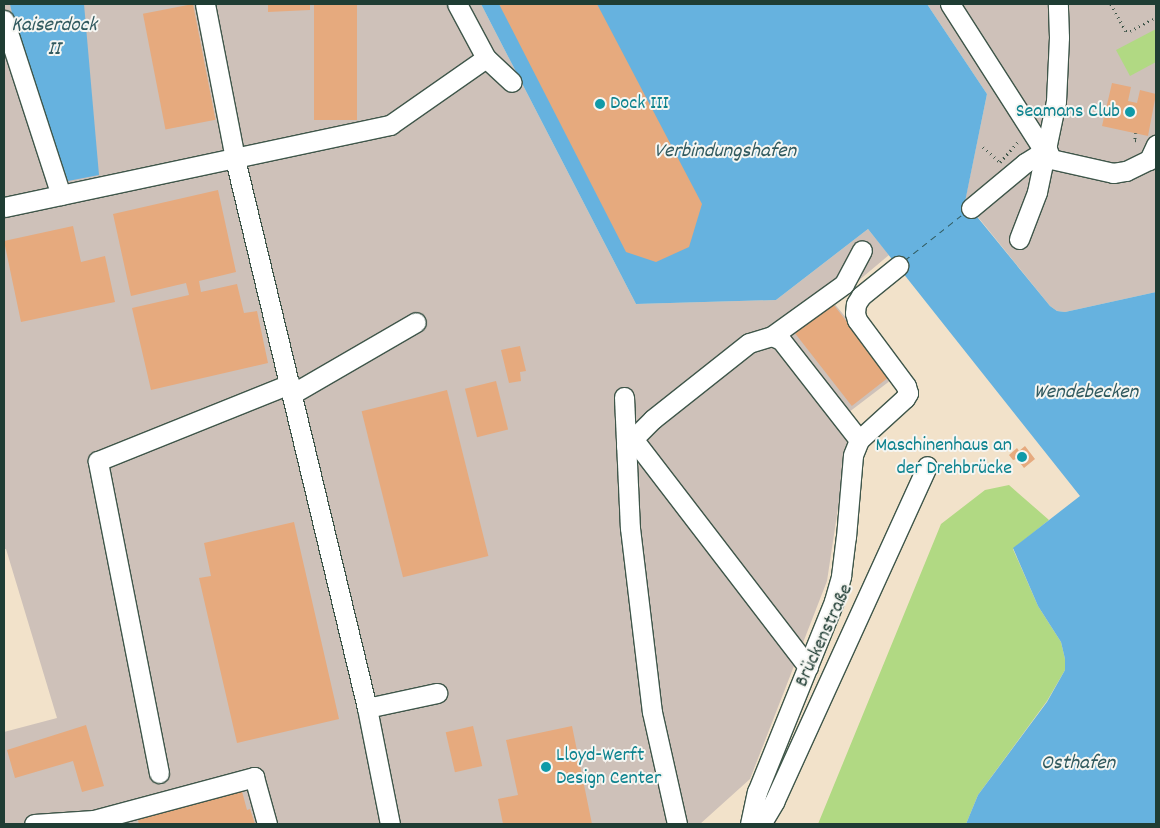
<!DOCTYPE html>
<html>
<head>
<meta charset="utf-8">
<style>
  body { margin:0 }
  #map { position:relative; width:1160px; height:828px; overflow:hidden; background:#f2e2ca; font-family:Dekko,sans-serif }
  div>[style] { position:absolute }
  .industrial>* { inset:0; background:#cec1b9 }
  .green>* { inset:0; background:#b1d983 }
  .water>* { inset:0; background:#66b2df }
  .ferry>* { height:1px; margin-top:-0.5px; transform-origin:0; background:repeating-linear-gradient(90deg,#315a5f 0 6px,transparent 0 11px) }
  .building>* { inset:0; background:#e6aa7e; transform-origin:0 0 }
  .path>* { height:2.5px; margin-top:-1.25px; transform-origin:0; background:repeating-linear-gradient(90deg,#3f564a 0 1px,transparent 0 5px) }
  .roads { filter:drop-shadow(1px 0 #3f564a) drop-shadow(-1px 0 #3f564a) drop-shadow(0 1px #3f564a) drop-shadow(0 -1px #3f564a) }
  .minor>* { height:19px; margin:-9.5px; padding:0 9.5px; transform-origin:9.5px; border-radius:9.5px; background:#fff }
  .dots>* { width:14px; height:14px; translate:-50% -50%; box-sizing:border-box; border:2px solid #f6f6f2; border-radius:50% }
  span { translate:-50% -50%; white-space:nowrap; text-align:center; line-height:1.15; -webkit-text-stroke:4px #f6f6f2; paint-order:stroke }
  .culture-label { font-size:20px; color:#0d838f }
  .left { translate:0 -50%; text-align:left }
  .right { translate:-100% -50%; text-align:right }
  .street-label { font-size:20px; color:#1f3d34 }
  .water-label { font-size:21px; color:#315a5f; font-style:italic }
  .frame { position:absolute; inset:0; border:5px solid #1f3d34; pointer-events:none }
</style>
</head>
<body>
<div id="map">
  <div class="industrial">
    <div style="clip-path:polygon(4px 4px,481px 4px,636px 304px,776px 300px,868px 229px,889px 255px,833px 302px,895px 377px,836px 422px,848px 442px,827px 581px,750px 779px,700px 824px,4px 824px,4px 732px,57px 718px,6px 549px,4px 549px)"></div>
    <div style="clip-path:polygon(927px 4px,1156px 4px,1156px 292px,1065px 312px,1057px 311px,1050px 306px,965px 201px,987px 94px)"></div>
  </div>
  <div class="green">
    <div style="clip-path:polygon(1156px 29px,1156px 62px,1130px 76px,1116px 50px)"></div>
    <div style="clip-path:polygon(1009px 485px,1049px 520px,1013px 549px,1038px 606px,1061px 642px,1065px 659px,1065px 670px,1047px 701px,978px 795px,966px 824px,818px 824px,941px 524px,985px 490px)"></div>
  </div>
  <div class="water">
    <div style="clip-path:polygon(10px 4px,84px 4px,99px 175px,68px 181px,15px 27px)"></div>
    <div style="clip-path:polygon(481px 4px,927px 4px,987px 94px,965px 202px,1050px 306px,1057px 311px,1065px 312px,1156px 292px,1156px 824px,966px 824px,978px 795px,1047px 702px,1065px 670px,1065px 659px,1061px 642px,1038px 606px,1013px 548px,1080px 496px,868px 229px,776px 300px,636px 304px)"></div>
  </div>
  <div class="ferry">
    <div style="left:905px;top:260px;width:75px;rotate:-38.5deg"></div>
  </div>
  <div class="building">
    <div style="left:193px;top:4px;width:118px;height:51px;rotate:79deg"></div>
    <div style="clip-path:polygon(268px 4px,310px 4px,310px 10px,268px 12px)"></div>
    <div style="left:314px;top:4px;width:43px;height:116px"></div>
    <div style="clip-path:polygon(499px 4px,597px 4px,702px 204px,689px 247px,656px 262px,626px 252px)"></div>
    <div style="clip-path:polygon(1112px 83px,1131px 87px,1128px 101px,1137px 103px,1140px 90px,1156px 94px,1148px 136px,1102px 126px)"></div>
    <div style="clip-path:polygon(218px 190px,236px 272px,199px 281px,201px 292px,237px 284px,244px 313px,257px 311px,268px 363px,151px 390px,132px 308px,189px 295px,186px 283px,131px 296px,113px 214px)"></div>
    <div style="clip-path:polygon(73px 226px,81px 262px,105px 256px,115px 302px,21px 322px,4px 241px)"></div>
    <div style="left:833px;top:304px;width:92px;height:48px;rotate:52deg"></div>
    <div style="clip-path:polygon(520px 346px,526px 371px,520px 372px,521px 381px,509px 383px,501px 350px)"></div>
    <div style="left:496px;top:381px;width:50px;height:32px;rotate:76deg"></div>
    <div style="left:447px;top:390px;width:171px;height:88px;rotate:76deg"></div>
    <div style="clip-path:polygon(1025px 446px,1035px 459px,1024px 468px,1017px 459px,1013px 460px,1009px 455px,1017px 448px,1019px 451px)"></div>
    <div style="clip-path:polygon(294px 522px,339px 719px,237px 743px,199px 578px,211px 576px,204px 543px)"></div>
    <div style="clip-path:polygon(86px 725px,104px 786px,82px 792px,73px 761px,15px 778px,7px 750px)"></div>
    <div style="left:473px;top:726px;width:41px;height:28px;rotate:77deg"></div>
    <div style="clip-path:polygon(572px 726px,592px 824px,503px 824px,498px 799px,518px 795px,506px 740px)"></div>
    <div style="clip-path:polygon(240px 784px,247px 810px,250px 809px,255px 824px,139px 824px,136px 814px)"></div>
  </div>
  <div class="path">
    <div style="left:1111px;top:4px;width:31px;rotate:61deg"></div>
    <div style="left:1126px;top:31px;width:4px"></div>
    <div style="left:1130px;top:31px;width:26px;rotate:-28deg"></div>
    <div style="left:1136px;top:133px;width:7px;rotate:98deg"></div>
    <div style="left:1135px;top:140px;width:5px;rotate:11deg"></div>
    <div style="left:983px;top:147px;width:23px;rotate:41deg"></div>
    <div style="left:1000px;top:162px;width:28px;rotate:-48deg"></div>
  </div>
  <div class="roads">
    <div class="minor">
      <div style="left:205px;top:4px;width:158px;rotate:79deg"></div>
      <div style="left:235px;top:159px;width:565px;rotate:76.48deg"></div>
      <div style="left:367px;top:708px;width:118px;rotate:78.8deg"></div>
      <div style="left:457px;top:4px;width:61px;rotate:61.8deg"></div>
      <div style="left:950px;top:4px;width:167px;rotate:57.4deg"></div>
      <div style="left:1040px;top:145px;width:8px;rotate:30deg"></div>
      <div style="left:4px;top:20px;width:184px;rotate:72deg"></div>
      <div style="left:1047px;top:149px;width:11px;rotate:68deg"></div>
      <div style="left:1051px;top:159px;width:64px;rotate:12.7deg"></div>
      <div style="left:1113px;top:173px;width:13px;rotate:-9deg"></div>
      <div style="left:1126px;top:171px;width:25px;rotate:-26deg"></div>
      <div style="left:1149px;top:160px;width:17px;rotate:-65deg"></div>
      <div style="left:4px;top:207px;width:395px;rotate:-12deg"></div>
      <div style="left:390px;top:125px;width:117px;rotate:-34.9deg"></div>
      <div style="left:486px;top:58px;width:35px;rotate:43deg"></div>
      <div style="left:971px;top:208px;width:70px;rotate:-39.8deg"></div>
      <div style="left:1025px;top:163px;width:26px;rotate:-32deg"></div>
      <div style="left:1019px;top:239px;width:50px;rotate:-69deg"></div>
      <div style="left:1037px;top:192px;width:93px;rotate:-78.2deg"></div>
      <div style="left:1056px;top:101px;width:64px;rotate:-87.3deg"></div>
      <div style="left:1059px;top:37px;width:33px;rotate:-92deg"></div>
      <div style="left:772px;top:336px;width:10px;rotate:24deg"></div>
      <div style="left:781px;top:340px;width:127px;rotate:52deg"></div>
      <div style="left:292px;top:394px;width:143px;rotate:-30.1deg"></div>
      <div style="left:624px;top:397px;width:131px;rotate:87.4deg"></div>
      <div style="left:630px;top:528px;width:185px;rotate:83.2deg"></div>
      <div style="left:652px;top:712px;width:115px;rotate:77.4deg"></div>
      <div style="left:634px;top:440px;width:286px;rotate:52.5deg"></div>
      <div style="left:626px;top:446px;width:38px;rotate:-45deg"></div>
      <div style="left:653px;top:419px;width:122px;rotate:-38.4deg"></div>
      <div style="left:749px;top:343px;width:24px;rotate:-17deg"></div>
      <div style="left:772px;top:336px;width:89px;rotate:-35.8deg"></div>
      <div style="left:844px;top:284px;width:38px;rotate:-62deg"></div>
      <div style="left:367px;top:708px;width:72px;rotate:-12.1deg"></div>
      <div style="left:159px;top:773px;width:318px;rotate:-101.1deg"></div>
      <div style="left:98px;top:461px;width:207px;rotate:-21.9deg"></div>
      <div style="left:34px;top:824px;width:60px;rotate:-3.8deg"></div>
      <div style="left:94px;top:820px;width:166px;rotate:-15deg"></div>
      <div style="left:254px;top:777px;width:49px;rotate:74.5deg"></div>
      <div style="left:750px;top:824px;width:33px;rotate:-78deg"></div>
      <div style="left:757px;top:792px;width:206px;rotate:-68deg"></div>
      <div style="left:834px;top:601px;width:26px;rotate:-74deg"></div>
      <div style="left:841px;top:576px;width:39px;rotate:-83deg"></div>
      <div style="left:846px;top:537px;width:82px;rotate:-85.1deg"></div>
      <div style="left:853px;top:455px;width:16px;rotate:-68deg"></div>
      <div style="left:859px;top:440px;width:62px;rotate:-42.4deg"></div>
      <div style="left:905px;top:398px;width:6px;rotate:-59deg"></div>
      <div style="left:908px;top:393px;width:7px;rotate:-106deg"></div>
      <div style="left:906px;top:386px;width:82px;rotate:-126.6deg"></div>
      <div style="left:857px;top:320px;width:7px;rotate:-106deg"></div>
      <div style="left:855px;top:313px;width:9px;rotate:-84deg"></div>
      <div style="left:856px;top:304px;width:9px;rotate:-58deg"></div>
      <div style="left:861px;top:296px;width:48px;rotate:-39deg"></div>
      <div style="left:761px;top:824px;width:26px;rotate:-59deg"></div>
      <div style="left:774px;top:802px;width:369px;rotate:-65.5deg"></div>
    </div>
  </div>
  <div class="dots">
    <div style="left:600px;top:104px;background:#0f9aa8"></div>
    <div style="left:1130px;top:112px;background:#0f9aa8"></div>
    <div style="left:1022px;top:457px;background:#0f9aa8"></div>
    <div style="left:546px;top:767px;background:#0f9aa8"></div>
  </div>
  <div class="culture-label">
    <span class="left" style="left:610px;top:104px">Dock III</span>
    <span class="right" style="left:1120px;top:112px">Seamans Club</span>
    <span class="right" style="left:1012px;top:458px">Maschinenhaus an<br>der Drehbrücke</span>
    <span class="left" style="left:556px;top:768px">Lloyd-Werft<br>Design Center</span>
  </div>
  <div class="street-label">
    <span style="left:825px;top:636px;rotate:-65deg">Brückenstraße</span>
  </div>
  <div class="water-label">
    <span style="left:54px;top:38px">Kaiserdock<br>II</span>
    <span style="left:725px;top:152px">Verbindungshafen</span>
    <span style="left:1086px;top:393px">Wendebecken</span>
    <span style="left:1078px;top:764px">Osthafen</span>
  </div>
  <div class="frame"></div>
</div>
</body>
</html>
